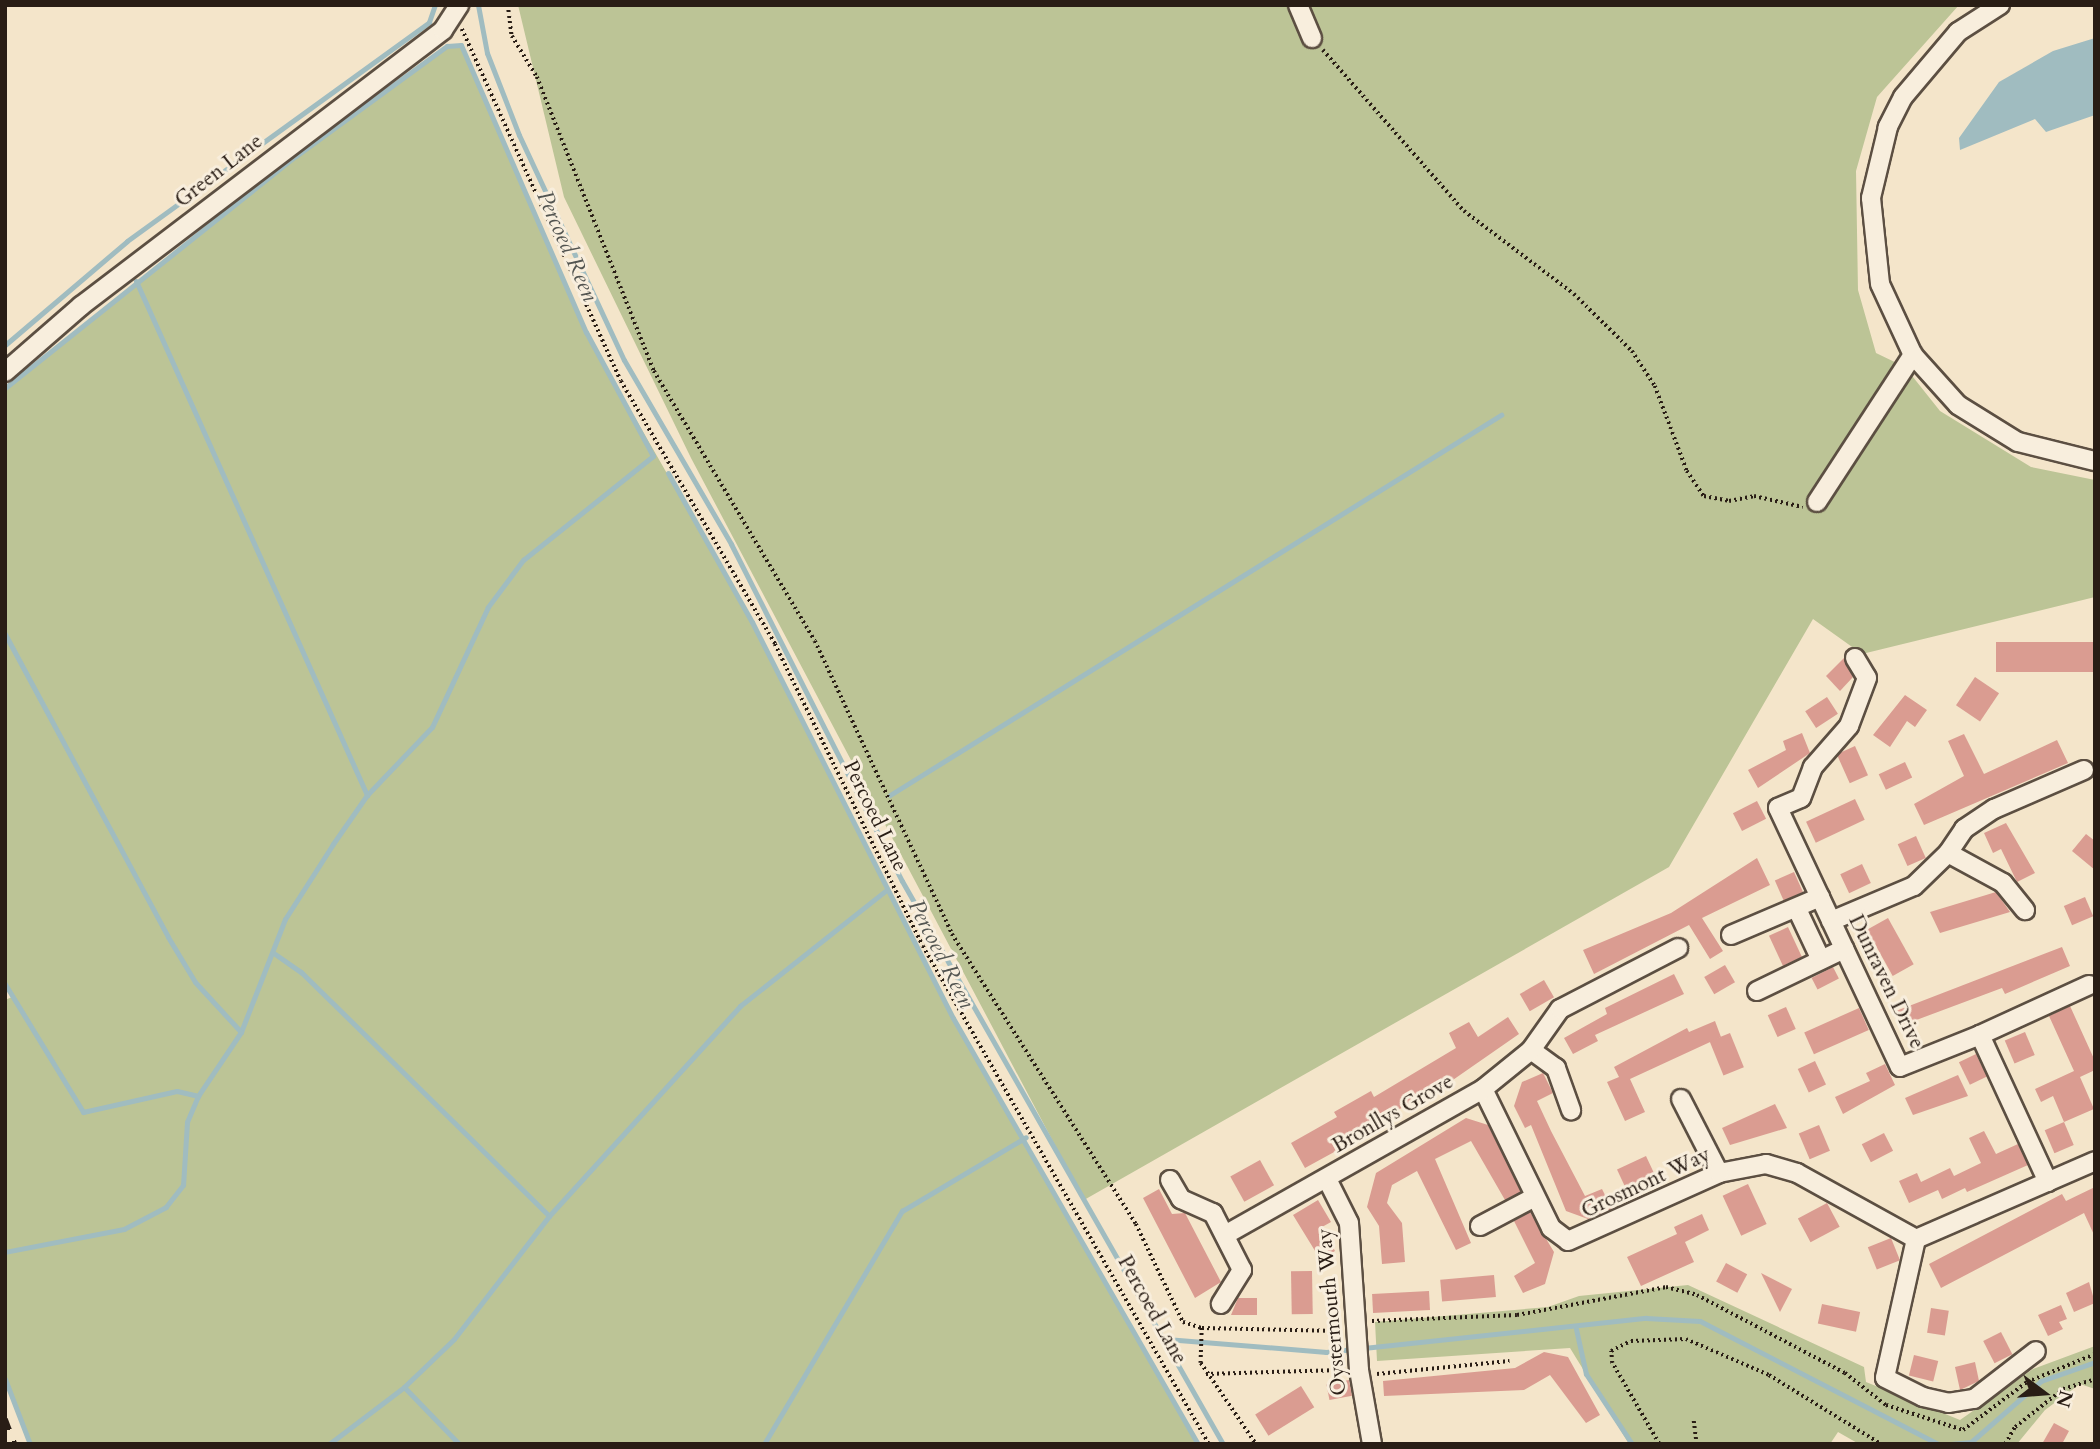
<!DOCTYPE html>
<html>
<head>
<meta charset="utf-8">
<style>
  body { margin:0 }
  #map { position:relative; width:2100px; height:1449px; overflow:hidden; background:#f4e5ca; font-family:Cardo,serif }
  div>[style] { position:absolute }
  .green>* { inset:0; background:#bcc496 }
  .water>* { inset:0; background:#a0bcc0 }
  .stream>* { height:5px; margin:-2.5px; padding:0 2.5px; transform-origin:2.5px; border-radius:2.5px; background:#a0bcc0 }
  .building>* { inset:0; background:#da9c91; transform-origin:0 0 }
  .path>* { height:3.5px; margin-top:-1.75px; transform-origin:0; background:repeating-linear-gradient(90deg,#291d15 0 2px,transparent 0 5.5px) }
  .roads { filter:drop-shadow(2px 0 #5c4f42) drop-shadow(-2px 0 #5c4f42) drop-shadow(0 2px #5c4f42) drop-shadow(0 -2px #5c4f42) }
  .minor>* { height:18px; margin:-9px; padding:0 9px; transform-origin:9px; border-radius:9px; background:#f8eedd }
  .rail>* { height:5px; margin-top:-2.5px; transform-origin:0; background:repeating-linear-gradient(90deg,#291d15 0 12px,transparent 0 24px) }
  span { translate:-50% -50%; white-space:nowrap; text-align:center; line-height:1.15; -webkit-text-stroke:6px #f8eedd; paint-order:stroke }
  .street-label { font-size:21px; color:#291d15 }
  .water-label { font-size:23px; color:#535551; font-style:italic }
  .frame { position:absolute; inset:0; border:7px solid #291d15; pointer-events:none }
  .north { position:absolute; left:2009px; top:1358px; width:70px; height:70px; -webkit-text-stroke:5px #f8eedd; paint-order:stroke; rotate:106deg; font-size:19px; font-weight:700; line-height:28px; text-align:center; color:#291d15 }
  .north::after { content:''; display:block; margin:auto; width:24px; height:32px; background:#291d15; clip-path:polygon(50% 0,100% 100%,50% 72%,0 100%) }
</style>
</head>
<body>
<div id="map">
  <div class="green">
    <div style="clip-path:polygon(518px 5px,1959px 5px,1877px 97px,1856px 171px,1858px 290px,1876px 353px,1905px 367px,1940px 411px,2031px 467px,2095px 480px,2095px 597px,1862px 654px,1813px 619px,1669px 867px,1084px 1200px,691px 458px,564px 197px)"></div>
    <div style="clip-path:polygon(461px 45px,586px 332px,752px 622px,953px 1018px,1198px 1444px,30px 1444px,5px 1379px,5px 1000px,12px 997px,5px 984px,5px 388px,296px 156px,447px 46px)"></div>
    <div style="clip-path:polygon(1688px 1285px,1864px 1367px,1866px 1382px,1960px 1420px,2033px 1369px,2095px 1346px,2095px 1389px,2080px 1384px,2045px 1410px,2017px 1444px,1859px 1444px,1838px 1432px,1830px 1444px,1629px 1444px,1570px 1348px,1377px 1361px,1375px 1322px,1548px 1307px,1579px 1296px)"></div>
  </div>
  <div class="water">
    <div style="clip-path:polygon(2095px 38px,2095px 115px,2046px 132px,2035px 119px,1960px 150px,1959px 138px,1999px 82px,2053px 51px)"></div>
  </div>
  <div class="stream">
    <div style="left:478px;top:5px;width:49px;rotate:79.4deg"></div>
    <div style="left:487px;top:53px;width:88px;rotate:68.7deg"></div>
    <div style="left:519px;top:135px;width:248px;rotate:65deg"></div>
    <div style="left:624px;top:360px;width:213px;rotate:59.8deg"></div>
    <div style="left:731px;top:544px;width:378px;rotate:63.1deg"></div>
    <div style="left:902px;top:881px;width:648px;rotate:60.31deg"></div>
    <div style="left:136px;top:281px;width:564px;rotate:65.8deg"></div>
    <div style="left:5px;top:345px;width:160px;rotate:-40.4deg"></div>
    <div style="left:127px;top:241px;width:373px;rotate:-35.9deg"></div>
    <div style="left:429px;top:22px;width:18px;rotate:-71deg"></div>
    <div style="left:5px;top:388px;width:372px;rotate:-38.6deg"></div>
    <div style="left:296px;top:156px;width:187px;rotate:-36.1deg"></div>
    <div style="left:447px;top:46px;width:14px;rotate:-4deg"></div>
    <div style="left:461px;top:45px;width:313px;rotate:66.5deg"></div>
    <div style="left:586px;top:332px;width:141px;rotate:61.6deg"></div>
    <div style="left:653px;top:456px;width:166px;rotate:141.3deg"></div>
    <div style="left:523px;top:560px;width:59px;rotate:126.7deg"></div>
    <div style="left:488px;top:607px;width:132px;rotate:115deg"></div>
    <div style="left:432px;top:727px;width:94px;rotate:133.7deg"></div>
    <div style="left:367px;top:795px;width:60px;rotate:124.8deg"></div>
    <div style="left:333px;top:844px;width:89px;rotate:122.6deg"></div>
    <div style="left:285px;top:919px;width:121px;rotate:111.3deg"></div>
    <div style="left:241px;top:1032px;width:77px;rotate:123.9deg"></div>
    <div style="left:198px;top:1096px;width:28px;rotate:113deg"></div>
    <div style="left:187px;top:1122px;width:63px;rotate:93.6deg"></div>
    <div style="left:183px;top:1185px;width:28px;rotate:128deg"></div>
    <div style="left:166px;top:1207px;width:47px;rotate:152.4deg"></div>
    <div style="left:124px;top:1229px;width:121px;rotate:169.1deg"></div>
    <div style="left:668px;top:473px;width:171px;rotate:60.6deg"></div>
    <div style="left:752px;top:622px;width:444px;rotate:63.1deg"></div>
    <div style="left:953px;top:1018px;width:491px;rotate:60.1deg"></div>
    <div style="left:5px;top:634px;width:344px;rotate:61.7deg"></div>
    <div style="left:168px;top:937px;width:52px;rotate:59deg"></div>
    <div style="left:195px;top:982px;width:68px;rotate:47.4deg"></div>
    <div style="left:890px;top:795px;width:720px;rotate:-31.88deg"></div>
    <div style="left:275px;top:954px;width:32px;rotate:35deg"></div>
    <div style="left:301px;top:972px;width:348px;rotate:44.5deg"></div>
    <div style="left:5px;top:984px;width:150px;rotate:58.6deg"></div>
    <div style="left:83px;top:1112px;width:96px;rotate:-12.6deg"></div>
    <div style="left:177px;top:1091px;width:22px;rotate:13deg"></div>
    <div style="left:1576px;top:1329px;width:46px;rotate:77.5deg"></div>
    <div style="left:1586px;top:1374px;width:84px;rotate:56.7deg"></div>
    <div style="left:1166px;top:1339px;width:161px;rotate:4.6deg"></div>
    <div style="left:1326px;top:1352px;width:322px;rotate:-6.1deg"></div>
    <div style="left:1646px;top:1318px;width:54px;rotate:3.2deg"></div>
    <div style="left:1700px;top:1321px;width:268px;rotate:27.3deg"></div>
    <div style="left:5px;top:1379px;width:70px;rotate:69deg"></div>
    <div style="left:404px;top:1387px;width:79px;rotate:46deg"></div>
    <div style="left:329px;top:1444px;width:94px;rotate:-37.2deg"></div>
    <div style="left:404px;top:1387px;width:69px;rotate:-43.8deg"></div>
    <div style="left:454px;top:1339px;width:155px;rotate:-52.3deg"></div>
    <div style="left:549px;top:1216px;width:284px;rotate:-47.7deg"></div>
    <div style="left:740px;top:1006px;width:185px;rotate:-38.4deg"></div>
    <div style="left:764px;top:1444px;width:271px;rotate:-59.4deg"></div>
    <div style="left:902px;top:1211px;width:144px;rotate:-30.8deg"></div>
    <div style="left:1951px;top:1444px;width:20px;rotate:-6deg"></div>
    <div style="left:1971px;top:1442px;width:93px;rotate:-41.1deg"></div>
    <div style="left:2041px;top:1381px;width:57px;rotate:-19.4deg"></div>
  </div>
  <div class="building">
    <div style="left:2095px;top:642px;width:30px;height:99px;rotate:90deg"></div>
    <div style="clip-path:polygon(1844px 658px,1853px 677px,1840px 691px,1826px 676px)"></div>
    <div style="left:1975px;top:677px;width:29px;height:34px;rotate:34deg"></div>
    <div style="clip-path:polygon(1905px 695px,1927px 710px,1915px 727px,1907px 721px,1890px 747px,1873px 735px)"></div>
    <div style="left:1827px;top:697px;width:20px;height:26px;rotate:57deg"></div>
    <div style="clip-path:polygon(1802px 733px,1810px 753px,1758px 788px,1748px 770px,1786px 750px,1783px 741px)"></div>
    <div style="clip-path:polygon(1964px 734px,1984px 774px,2057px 740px,2068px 763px,1924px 825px,1914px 804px,1964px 776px,1948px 741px)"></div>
    <div style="left:1855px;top:746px;width:32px;height:20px;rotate:66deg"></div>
    <div style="left:1905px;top:762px;width:17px;height:29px;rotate:65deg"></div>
    <div style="left:1855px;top:799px;width:23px;height:54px;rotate:65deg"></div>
    <div style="left:1757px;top:801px;width:20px;height:27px;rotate:63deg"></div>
    <div style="clip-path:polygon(2006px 823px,2035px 873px,2017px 882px,2001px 849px,1993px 853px,1984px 833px)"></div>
    <div style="clip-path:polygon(2086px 834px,2095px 841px,2095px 870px,2072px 851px)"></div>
    <div style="left:1916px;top:836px;width:24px;height:20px;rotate:66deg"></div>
    <div style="clip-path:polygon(1757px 858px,1770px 885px,1702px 918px,1723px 951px,1710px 959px,1689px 925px,1594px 974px,1583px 950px,1671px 913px)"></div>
    <div style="left:1862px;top:864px;width:21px;height:24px;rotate:65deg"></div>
    <div style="left:1794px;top:872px;width:22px;height:21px;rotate:66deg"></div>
    <div style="clip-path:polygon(1996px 892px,2010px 912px,1940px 933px,1930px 912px)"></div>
    <div style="left:2085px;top:897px;width:21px;height:23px;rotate:67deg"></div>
    <div style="left:1888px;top:918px;width:53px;height:24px;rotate:61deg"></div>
    <div style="left:1788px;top:927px;width:33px;height:21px;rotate:65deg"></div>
    <div style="clip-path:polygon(2062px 947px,2070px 966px,2005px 994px,2002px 988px,1903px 1025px,1896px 1011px)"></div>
    <div style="left:1725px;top:965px;width:20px;height:24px;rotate:60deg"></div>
    <div style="left:1833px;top:967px;width:13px;height:24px;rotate:63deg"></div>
    <div style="clip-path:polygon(1674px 974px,1684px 994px,1595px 1035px,1598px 1041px,1573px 1054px,1564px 1038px,1607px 1014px,1605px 1008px)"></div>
    <div style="left:1544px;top:980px;width:20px;height:28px;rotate:60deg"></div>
    <div style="clip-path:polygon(2070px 1006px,2095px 1061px,2095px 1070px,2080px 1077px,2094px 1109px,2064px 1122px,2053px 1096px,2041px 1102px,2035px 1089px,2074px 1071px,2049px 1016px)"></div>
    <div style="left:1786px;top:1007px;width:24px;height:20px;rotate:66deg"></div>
    <div style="left:1859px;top:1008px;width:24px;height:60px;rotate:66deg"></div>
    <div style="clip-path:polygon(1508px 1017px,1519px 1034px,1437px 1091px,1331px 1142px,1336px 1151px,1305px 1168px,1291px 1143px,1337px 1117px,1334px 1112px,1371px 1091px,1374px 1097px,1456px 1048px,1449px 1033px,1469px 1022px,1478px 1037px)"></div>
    <div style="clip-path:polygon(1715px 1021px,1721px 1037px,1630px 1079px,1645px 1112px,1625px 1121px,1607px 1082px,1619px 1077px,1614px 1067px,1687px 1028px,1689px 1032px)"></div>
    <div style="left:2025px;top:1032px;width:25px;height:22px;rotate:67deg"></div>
    <div style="left:1730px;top:1033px;width:37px;height:22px;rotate:68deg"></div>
    <div style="left:1976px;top:1054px;width:25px;height:19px;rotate:64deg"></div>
    <div style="left:1815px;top:1061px;width:26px;height:19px;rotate:65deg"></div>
    <div style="clip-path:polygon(1885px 1064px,1895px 1085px,1843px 1114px,1835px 1097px,1870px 1081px,1866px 1073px)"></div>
    <div style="clip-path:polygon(1543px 1073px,1553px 1093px,1537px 1101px,1551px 1131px,1585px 1196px,1602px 1189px,1612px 1209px,1588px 1219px,1566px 1211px,1531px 1125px,1525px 1128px,1514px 1106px,1522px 1082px)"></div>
    <div style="clip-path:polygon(1958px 1075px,1968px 1096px,1913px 1115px,1905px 1098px)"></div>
    <div style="clip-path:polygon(1775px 1104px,1787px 1128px,1730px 1145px,1722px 1128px)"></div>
    <div style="clip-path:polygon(1466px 1118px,1488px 1125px,1521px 1192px,1505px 1200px,1471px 1141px,1435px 1159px,1471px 1243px,1456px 1250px,1417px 1171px,1392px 1185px,1387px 1203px,1402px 1223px,1405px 1262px,1382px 1264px,1379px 1226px,1367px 1207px,1376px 1173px)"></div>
    <div style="left:2064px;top:1122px;width:25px;height:21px;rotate:67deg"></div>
    <div style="left:1819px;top:1125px;width:28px;height:22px;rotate:67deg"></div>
    <div style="clip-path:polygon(1984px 1131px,1996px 1154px,2018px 1144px,2028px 1165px,1967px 1192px,1965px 1188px,1942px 1199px,1938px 1190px,1909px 1203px,1899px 1181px,1917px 1173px,1921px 1182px,1950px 1168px,1954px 1176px,1981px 1163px,1969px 1138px)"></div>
    <div style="left:1884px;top:1133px;width:20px;height:25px;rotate:63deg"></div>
    <div style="left:1646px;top:1156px;width:21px;height:32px;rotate:65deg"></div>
    <div style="left:1260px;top:1160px;width:29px;height:34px;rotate:61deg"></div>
    <div style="left:1748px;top:1184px;width:44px;height:28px;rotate:65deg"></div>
    <div style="clip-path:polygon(2095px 1187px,2095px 1237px,2084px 1213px,1941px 1288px,1929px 1264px,2062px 1194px,2066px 1201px)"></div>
    <div style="clip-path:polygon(1159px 1189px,1172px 1214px,1185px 1213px,1221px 1282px,1195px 1298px,1143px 1198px)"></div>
    <div style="clip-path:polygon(1318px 1200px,1331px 1222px,1322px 1227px,1335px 1251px,1320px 1259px,1293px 1215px)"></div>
    <div style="left:1827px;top:1203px;width:27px;height:33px;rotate:62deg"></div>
    <div style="clip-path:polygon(1530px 1212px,1554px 1252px,1545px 1284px,1523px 1293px,1514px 1276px,1535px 1263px,1514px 1221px)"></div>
    <div style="clip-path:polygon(1702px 1214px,1709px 1230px,1685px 1242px,1694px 1262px,1641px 1286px,1627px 1257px,1677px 1234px,1674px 1227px)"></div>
    <div style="left:1891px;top:1238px;width:24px;height:25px;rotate:68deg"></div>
    <div style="left:1726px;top:1263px;width:24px;height:21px;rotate:28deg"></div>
    <div style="left:1312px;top:1271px;width:43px;height:21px;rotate:89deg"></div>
    <div style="clip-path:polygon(1761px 1273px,1792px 1289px,1780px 1312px)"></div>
    <div style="left:1494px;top:1275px;width:22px;height:54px;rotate:85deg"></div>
    <div style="clip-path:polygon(2089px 1282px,2095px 1303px,2074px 1312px,2066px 1293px)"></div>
    <div style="left:1429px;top:1291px;width:19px;height:57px;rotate:87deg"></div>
    <div style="clip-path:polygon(1238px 1298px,1257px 1298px,1257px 1315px,1231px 1315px)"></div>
    <div style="left:1822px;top:1304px;width:39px;height:20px;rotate:12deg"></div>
    <div style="clip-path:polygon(2061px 1305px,2067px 1319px,2059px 1322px,2063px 1329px,2048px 1336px,2038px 1315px)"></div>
    <div style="left:1931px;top:1308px;width:18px;height:25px;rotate:9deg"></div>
    <div style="left:2001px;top:1332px;width:25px;height:20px;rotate:63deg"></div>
    <div style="clip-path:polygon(1544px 1352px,1568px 1357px,1600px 1415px,1586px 1423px,1550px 1375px,1524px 1390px,1384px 1396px,1383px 1381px,1515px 1368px)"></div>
    <div style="left:1914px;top:1355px;width:25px;height:21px;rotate:14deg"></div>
    <div style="clip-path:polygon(1975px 1362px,1979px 1381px,1960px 1390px,1955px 1367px)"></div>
    <div style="left:1349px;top:1380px;width:16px;height:23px;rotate:79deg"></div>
    <div style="left:1301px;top:1386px;width:25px;height:54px;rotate:58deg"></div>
    <div style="clip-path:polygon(2054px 1423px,2069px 1431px,2062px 1444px,2042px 1444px)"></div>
  </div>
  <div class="path">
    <div style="left:508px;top:5px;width:31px;rotate:83deg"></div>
    <div style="left:512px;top:36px;width:48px;rotate:58.6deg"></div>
    <div style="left:537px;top:77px;width:316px;rotate:68.3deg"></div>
    <div style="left:654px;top:371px;width:314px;rotate:59.2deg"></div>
    <div style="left:815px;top:641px;width:323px;rotate:64.9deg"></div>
    <div style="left:952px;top:934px;width:343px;rotate:57.6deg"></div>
    <div style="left:1136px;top:1224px;width:109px;rotate:64.4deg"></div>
    <div style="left:1183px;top:1322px;width:20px;rotate:18deg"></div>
    <div style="left:1202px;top:1328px;width:137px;rotate:1.3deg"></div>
    <div style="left:462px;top:29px;width:386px;rotate:65.7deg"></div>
    <div style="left:621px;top:381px;width:305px;rotate:59.6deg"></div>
    <div style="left:775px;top:644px;width:336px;rotate:63.9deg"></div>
    <div style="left:923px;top:946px;width:574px;rotate:60.13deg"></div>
    <div style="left:1323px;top:50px;width:214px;rotate:48.8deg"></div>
    <div style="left:1464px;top:211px;width:138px;rotate:37deg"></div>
    <div style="left:1574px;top:294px;width:81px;rotate:44.5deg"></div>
    <div style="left:1632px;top:351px;width:42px;rotate:56.7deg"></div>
    <div style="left:1655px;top:386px;width:91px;rotate:69.4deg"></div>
    <div style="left:1687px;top:471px;width:30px;rotate:56deg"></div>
    <div style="left:1704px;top:496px;width:25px;rotate:11deg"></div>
    <div style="left:1729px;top:501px;width:25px;rotate:-11deg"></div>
    <div style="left:1754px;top:496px;width:50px;rotate:12.7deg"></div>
    <div style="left:1372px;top:1321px;width:145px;rotate:-2.4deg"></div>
    <div style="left:1517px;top:1315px;width:152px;rotate:-10.6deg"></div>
    <div style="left:1666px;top:1287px;width:32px;rotate:14deg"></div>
    <div style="left:1697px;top:1295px;width:167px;rotate:27.8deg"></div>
    <div style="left:1845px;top:1373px;width:52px;rotate:38deg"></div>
    <div style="left:1886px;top:1405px;width:81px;rotate:18deg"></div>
    <div style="left:1963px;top:1430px;width:80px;rotate:-36.9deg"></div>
    <div style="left:2027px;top:1382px;width:74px;rotate:-22.4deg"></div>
    <div style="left:1202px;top:1328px;width:35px;rotate:92deg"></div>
    <div style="left:1201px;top:1363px;width:98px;rotate:55.8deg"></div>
    <div style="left:1206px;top:1374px;width:136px;rotate:-1.7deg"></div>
    <div style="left:1377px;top:1374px;width:133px;rotate:-5.6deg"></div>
    <div style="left:1694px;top:1421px;width:23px;rotate:83deg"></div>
    <div style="left:1659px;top:1444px;width:94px;rotate:-120.1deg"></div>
    <div style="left:1612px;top:1363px;width:12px;rotate:-95deg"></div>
    <div style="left:1611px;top:1351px;width:22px;rotate:-27deg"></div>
    <div style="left:1631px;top:1341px;width:55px;rotate:-2.1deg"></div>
    <div style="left:1686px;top:1339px;width:90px;rotate:23.4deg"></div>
    <div style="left:1769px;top:1375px;width:132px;rotate:31.6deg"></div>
    <div style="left:2005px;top:1444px;width:20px;rotate:-60deg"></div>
    <div style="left:2015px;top:1427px;width:61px;rotate:-38.4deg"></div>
    <div style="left:2063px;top:1389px;width:34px;rotate:-17deg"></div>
  </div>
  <div class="roads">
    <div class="minor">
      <div style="left:1298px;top:5px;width:36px;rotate:67deg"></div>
      <div style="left:2000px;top:5px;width:50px;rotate:147.3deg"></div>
      <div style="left:1958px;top:32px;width:85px;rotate:130.2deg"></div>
      <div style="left:1903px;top:97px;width:34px;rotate:117deg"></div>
      <div style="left:1888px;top:127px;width:73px;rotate:103.5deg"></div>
      <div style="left:1871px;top:198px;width:86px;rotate:84deg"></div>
      <div style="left:1880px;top:284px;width:78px;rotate:65.1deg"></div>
      <div style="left:1913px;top:355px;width:67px;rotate:48deg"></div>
      <div style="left:1958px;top:405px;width:70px;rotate:31.7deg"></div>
      <div style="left:2018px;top:442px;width:79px;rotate:13.9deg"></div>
      <div style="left:5px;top:372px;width:101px;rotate:-41deg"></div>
      <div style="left:81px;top:306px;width:455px;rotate:-37.3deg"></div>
      <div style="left:443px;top:30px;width:30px;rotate:-57deg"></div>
      <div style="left:1817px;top:502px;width:176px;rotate:-56.9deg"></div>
      <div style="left:1855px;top:658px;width:23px;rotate:59deg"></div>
      <div style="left:1867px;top:678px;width:51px;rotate:110.6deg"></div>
      <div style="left:1849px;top:726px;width:55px;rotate:131.3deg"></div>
      <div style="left:1813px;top:767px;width:33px;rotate:111deg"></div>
      <div style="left:1801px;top:798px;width:25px;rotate:157deg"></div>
      <div style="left:1778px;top:808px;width:286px;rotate:64.8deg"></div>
      <div style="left:1900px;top:1067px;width:86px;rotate:-21.8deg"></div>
      <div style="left:1980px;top:1035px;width:162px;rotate:65.2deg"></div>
      <div style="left:1948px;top:853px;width:29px;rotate:-56deg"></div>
      <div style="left:1964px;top:829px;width:36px;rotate:-34deg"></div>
      <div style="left:1994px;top:809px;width:98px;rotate:-23.4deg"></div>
      <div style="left:1797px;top:909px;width:56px;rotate:64.8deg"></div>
      <div style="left:1831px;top:921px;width:90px;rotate:-22.9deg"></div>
      <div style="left:1914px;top:886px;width:47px;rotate:-44.1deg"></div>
      <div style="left:1948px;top:853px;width:63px;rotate:28.6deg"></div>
      <div style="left:2003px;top:883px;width:35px;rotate:51deg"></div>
      <div style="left:1731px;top:935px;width:97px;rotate:-23.1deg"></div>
      <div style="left:1757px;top:991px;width:97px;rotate:-25.8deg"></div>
      <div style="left:1980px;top:1035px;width:120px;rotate:-24.6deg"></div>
      <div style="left:1531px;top:1050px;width:31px;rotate:36deg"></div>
      <div style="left:1556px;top:1068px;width:45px;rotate:70.3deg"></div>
      <div style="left:1483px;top:1089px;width:155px;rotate:63.9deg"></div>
      <div style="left:1551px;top:1228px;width:21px;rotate:37deg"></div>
      <div style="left:1568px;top:1241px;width:166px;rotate:-24.2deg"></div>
      <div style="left:1719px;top:1173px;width:48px;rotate:-10.8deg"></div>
      <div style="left:1766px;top:1164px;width:32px;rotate:16deg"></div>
      <div style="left:1797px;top:1173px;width:136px;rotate:29deg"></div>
      <div style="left:1916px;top:1239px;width:195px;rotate:-23.5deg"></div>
      <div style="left:1681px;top:1099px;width:83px;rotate:62.8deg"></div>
      <div style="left:1327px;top:1179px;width:49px;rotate:63.4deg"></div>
      <div style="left:1349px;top:1223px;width:147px;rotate:86.1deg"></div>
      <div style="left:1359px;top:1370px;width:75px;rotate:80deg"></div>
      <div style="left:1170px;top:1180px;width:22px;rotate:60deg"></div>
      <div style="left:1181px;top:1199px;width:35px;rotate:24deg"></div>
      <div style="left:1213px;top:1213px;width:64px;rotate:63deg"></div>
      <div style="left:1242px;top:1270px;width:40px;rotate:122deg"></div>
      <div style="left:1480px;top:1226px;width:62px;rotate:-27.8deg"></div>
      <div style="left:1225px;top:1235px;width:296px;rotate:-29.5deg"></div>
      <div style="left:1483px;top:1089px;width:62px;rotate:-39.1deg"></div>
      <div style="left:1531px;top:1050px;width:50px;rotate:-54.7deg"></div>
      <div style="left:1560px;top:1009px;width:133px;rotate:-27.3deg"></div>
      <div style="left:1916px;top:1239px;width:142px;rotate:102.6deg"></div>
      <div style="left:1885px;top:1378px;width:42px;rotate:26.6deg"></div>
      <div style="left:1923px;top:1397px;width:26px;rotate:13deg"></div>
      <div style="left:1948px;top:1403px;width:26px;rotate:-9deg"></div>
      <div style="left:1974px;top:1399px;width:78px;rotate:-37.7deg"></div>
    </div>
  </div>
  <div class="rail">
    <div style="left:5px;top:1418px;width:28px;rotate:69deg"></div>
  </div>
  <div class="street-label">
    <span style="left:219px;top:171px;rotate:-38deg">Green Lane</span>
    <span style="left:875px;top:816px;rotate:64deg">Percoed Lane</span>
    <span style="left:1886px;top:982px;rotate:64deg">Dunraven Drive</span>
    <span style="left:1393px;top:1114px;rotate:-30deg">Bronllys Grove</span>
    <span style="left:1646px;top:1183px;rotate:-25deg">Grosmont Way</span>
    <span style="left:1152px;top:1310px;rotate:61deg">Percoed Lane</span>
    <span style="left:1332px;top:1312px;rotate:-95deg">Oystermouth Way</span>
  </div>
  <div class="water-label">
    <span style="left:567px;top:246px;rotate:66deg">Percoed Reen</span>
    <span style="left:941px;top:954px;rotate:63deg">Percoed Reen</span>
  </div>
  <div class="frame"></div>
  <div class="north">N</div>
</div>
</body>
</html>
